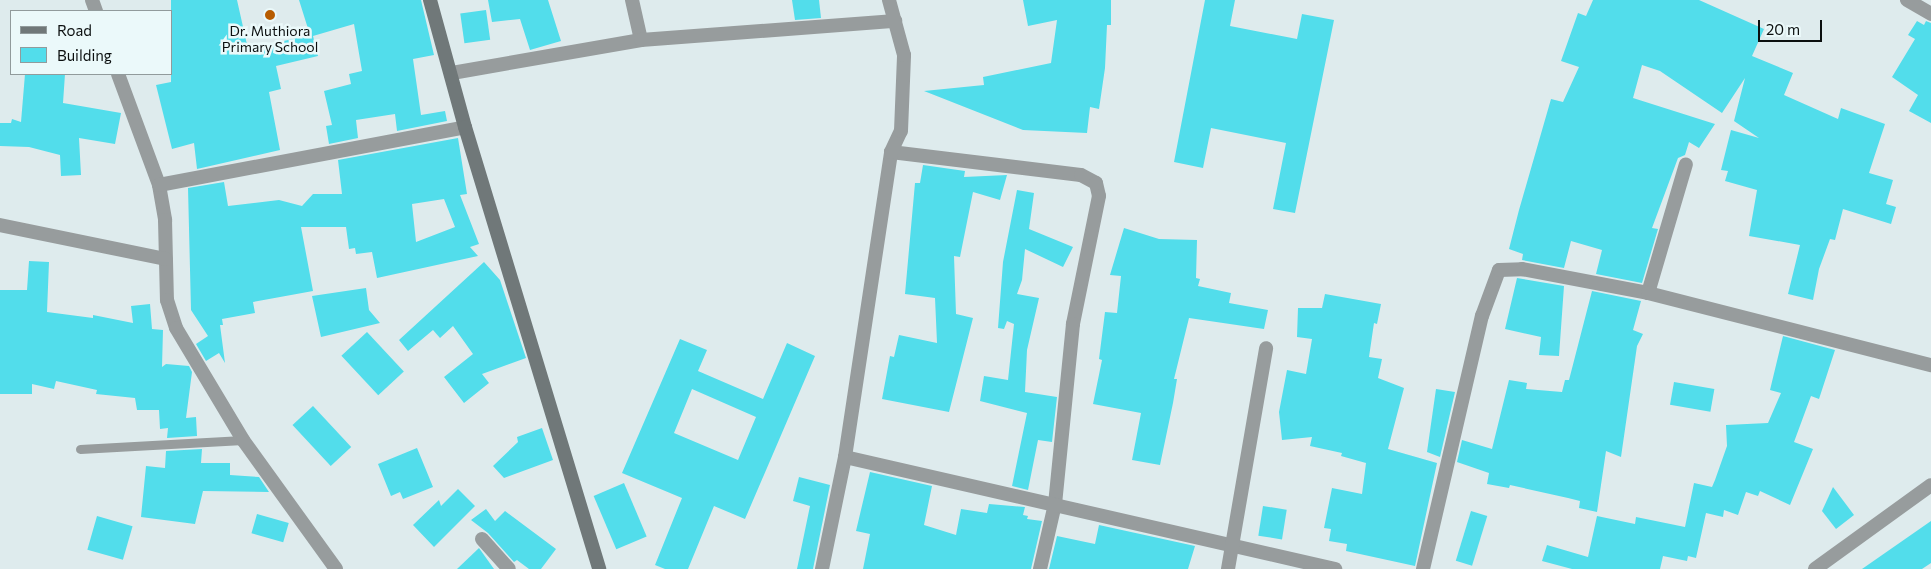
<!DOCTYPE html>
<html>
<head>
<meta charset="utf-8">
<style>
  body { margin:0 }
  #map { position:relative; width:1931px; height:569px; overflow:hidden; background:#deebed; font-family:Commissioner,sans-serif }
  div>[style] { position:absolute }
  .building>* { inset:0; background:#52ddeb; transform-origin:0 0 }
  .service>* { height:9px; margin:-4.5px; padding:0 4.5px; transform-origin:4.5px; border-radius:4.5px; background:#979c9d }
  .minor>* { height:14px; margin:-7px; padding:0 7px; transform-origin:7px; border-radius:7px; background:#979c9d }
  .secondary>* { height:14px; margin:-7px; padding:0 7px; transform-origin:7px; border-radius:7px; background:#707879 }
  .dots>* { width:14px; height:14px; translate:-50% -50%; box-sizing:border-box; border:2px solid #ebf9fa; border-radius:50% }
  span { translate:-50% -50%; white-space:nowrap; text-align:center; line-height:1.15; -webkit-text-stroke:5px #ebf9fa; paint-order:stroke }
  .poi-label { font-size:14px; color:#0b0f0f }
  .legend { position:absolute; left:10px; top:10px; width:162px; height:65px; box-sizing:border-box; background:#ebf9fa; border:1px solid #919b9c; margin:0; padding:6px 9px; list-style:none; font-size:15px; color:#0b0f0f }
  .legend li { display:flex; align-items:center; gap:10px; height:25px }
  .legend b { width:25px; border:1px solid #919b9c }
  .scale { position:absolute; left:1758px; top:20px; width:64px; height:22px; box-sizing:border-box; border:2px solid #0b0f0f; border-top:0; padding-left:6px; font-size:15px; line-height:18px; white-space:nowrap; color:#0b0f0f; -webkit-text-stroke:4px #ebf9fa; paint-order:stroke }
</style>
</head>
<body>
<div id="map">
  <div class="building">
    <div style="clip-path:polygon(171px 0,237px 0,248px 49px,310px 35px,299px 0,421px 0,434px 55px,413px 59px,421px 115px,445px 111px,447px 121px,397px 131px,395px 114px,356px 120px,358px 138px,329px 144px,326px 126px,332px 125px,324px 91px,351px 84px,349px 74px,362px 71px,354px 24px,313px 36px,318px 56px,276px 66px,281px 89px,269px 92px,280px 150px,197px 169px,194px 143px,172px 149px,156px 85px,171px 82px)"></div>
    <div style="clip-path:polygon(488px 0,548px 0,561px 41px,530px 50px,520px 19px,492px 22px)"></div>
    <div style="clip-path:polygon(792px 0,819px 0,821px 18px,795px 20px)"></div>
    <div style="clip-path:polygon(1023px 0,1111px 0,1111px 25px,1107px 25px,1105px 68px,1099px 109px,1090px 107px,1087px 133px,1023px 130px,924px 91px,984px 85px,983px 77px,1051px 63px,1057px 20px,1028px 26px)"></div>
    <div style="clip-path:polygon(1205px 0,1235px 0,1230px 26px,1297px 39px,1302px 14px,1334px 20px,1295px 213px,1273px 209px,1286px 143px,1211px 128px,1203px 168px,1174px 162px)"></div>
    <div style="clip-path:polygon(1593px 0,1699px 0,1764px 29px,1752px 56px,1793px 73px,1784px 95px,1838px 119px,1841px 108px,1885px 124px,1869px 173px,1893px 180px,1886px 204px,1896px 207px,1891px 224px,1843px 209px,1835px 240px,1830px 239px,1819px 269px,1813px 300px,1788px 294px,1800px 245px,1749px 236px,1757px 190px,1725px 181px,1728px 171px,1721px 170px,1731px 130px,1759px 138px,1734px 121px,1745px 78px,1722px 113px,1660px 71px,1642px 65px,1633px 98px,1715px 124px,1699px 148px,1689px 142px,1685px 155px,1678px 158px,1652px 228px,1658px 229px,1642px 283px,1596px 274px,1602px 250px,1571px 241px,1564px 268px,1522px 260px,1523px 254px,1509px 249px,1519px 210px,1551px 99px,1563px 102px,1579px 67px,1561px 61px,1578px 13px,1586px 16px)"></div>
    <div style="left:486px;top:10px;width:30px;height:26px;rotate:82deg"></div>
    <div style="clip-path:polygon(1917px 21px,1924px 25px,1926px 21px,1931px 23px,1931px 123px,1909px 111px,1918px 95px,1892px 77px,1915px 39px,1908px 35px)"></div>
    <div style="clip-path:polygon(25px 74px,65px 74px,63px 103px,121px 113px,115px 144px,79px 138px,81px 175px,61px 176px,60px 155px,29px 147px,0 146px,0 123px,11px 123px,12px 119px,21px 122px)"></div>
    <div style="clip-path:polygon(evenodd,458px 138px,467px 194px,460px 195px,479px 244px,470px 247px,478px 256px,377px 278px,372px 252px,356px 254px,355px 248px,349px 249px,346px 227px,301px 227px,313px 291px,253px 302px,255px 313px,222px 319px,223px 325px,220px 325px,225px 363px,219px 353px,206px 361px,196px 344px,208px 336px,191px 310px,188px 188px,224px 182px,228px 206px,279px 200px,302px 206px,313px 194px,342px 194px,338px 160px,458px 138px,444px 199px,455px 227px,416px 242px,412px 204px,444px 199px)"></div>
    <div style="clip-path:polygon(923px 165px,965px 171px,964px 177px,1007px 175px,1000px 200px,973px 192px,960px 257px,954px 256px,956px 314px,973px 318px,949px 412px,882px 399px,890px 356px,894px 357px,899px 335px,937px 343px,935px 298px,905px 294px,915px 183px,920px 183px)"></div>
    <div style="clip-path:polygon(1017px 190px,1034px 193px,1029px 229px,1073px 247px,1063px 267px,1025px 249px,1022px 280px,1017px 294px,1039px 298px,1027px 350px,1025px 392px,1057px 397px,1052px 442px,1038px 440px,1028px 490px,1012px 486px,1027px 413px,980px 401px,984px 376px,1008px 380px,1014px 324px,1007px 321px,1004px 329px,998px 328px,1003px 262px)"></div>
    <div style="clip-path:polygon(1124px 228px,1159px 239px,1197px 240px,1196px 278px,1200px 279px,1198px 286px,1231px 293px,1229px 303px,1268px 310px,1264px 329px,1189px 318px,1174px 379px,1177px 379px,1173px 403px,1160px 465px,1132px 460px,1141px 413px,1093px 404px,1102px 360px,1099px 359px,1105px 312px,1117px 313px,1121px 276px,1110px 275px)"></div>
    <div style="clip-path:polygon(29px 261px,49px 262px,47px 312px,93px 318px,93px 315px,133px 323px,131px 306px,150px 304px,152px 329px,163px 330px,162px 367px,166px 364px,189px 366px,192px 372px,186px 418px,196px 417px,197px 436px,167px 438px,168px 428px,160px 429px,159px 410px,137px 410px,135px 398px,96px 394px,97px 390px,56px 381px,54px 389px,32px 384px,32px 394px,0 394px,0 290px,27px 290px)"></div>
    <div style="clip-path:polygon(484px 262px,500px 280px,526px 358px,482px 374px,489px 383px,464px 403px,444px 377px,473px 354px,453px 326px,440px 338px,433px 330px,408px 351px,399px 340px)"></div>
    <div style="clip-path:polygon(1517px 278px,1564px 286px,1559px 356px,1539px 355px,1541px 337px,1505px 329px)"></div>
    <div style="clip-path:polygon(366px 288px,369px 310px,380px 323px,321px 337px,312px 296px)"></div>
    <div style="clip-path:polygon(1592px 291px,1641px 301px,1633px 330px,1643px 334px,1637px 346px,1621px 457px,1606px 451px,1597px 512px,1579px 508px,1580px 501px,1568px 498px,1510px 485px,1509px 488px,1487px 484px,1489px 473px,1457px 462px,1462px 440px,1492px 449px,1509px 380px,1527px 383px,1526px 389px,1562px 392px,1565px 380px,1569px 380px)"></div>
    <div style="clip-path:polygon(1325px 294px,1381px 304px,1377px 324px,1374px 323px,1369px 357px,1382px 359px,1378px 378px,1404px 388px,1388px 449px,1437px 463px,1415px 566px,1346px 551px,1347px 544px,1329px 541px,1331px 529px,1324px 528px,1332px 488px,1362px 494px,1366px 463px,1341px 456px,1342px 453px,1310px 446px,1312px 437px,1282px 440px,1279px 412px,1287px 370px,1306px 374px,1312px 339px,1297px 337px,1298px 308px,1322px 308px)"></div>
    <div style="left:367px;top:332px;width:54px;height:35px;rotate:47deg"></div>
    <div style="clip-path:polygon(1783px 336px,1835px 350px,1819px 399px,1811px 396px,1794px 442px,1813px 449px,1790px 505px,1760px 491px,1758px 496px,1746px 492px,1738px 515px,1724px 510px,1723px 517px,1706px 513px,1696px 558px,1688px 556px,1687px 561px,1663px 556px,1660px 569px,1572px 569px,1542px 561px,1547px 545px,1588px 557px,1597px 516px,1635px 524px,1636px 517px,1685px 527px,1694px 483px,1712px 487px,1715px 480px,1727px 446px,1726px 425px,1768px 423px,1781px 393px,1770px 390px)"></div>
    <div style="clip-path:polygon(evenodd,680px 339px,707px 350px,698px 371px,763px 399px,787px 343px,815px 356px,745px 519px,714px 506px,688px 569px,665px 569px,655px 565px,682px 498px,622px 473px,680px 339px,692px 389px,756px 417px,738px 460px,674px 433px,692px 389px)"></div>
    <div style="left:1674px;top:382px;width:41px;height:23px;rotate:10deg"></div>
    <div style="clip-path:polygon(1436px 389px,1455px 392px,1440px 457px,1427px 452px)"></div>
    <div style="left:313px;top:406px;width:56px;height:28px;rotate:47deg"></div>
    <div style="clip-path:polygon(542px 428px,553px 460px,504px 478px,493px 466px,518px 442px,517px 437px)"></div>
    <div style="clip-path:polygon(417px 448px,433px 487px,403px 499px,400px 492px,391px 496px,378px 464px)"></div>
    <div style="clip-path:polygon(202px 449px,201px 463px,230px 463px,230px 475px,259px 477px,269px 492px,203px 491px,195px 524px,141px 517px,146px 466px,165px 468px,166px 451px)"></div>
    <div style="clip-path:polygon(870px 472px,932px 486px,924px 525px,956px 535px,961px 509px,987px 513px,989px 504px,1025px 507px,1023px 515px,1028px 516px,1027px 519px,1042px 521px,1031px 569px,863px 569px,870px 534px,856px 531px)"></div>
    <div style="clip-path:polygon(799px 477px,830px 485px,813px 569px,797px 569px,810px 506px,793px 501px)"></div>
    <div style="left:624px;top:483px;width:58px;height:33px;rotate:67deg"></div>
    <div style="clip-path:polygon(1833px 487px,1854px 515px,1836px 529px,1822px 511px)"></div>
    <div style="clip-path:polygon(458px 489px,475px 506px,434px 547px,413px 525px,439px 500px,441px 506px)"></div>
    <div style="left:1263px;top:506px;width:24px;height:30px;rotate:9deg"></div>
    <div style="clip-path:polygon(486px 509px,495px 521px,505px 511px,556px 549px,541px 569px,529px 569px,517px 560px,514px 562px,488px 533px,471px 520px)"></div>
    <div style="left:1471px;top:511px;width:17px;height:52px;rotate:17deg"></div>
    <div style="left:257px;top:514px;width:33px;height:20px;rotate:16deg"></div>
    <div style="left:97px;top:516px;width:37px;height:35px;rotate:16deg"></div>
    <div style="clip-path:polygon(1931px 521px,1931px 563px,1922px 569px,1862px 569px)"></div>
    <div style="clip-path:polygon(1099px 525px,1195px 546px,1188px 569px,1049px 569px,1057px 536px,1095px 544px)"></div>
    <div style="clip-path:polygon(479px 548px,494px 569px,457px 569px)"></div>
  </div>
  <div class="service">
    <div style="left:80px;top:449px;width:163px;rotate:-3.2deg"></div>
  </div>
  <div class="minor">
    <div style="left:92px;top:0;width:12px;rotate:70deg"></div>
    <div style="left:632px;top:0;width:41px;rotate:77.3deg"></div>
    <div style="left:1907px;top:0;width:28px;rotate:30deg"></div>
    <div style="left:452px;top:73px;width:192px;rotate:-9.9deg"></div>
    <div style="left:641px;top:40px;width:255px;rotate:-4.3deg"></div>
    <div style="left:118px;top:74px;width:118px;rotate:69.7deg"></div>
    <div style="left:159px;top:185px;width:36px;rotate:80deg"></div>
    <div style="left:165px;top:220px;width:80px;rotate:88.6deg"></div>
    <div style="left:167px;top:300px;width:29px;rotate:72deg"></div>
    <div style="left:176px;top:328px;width:131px;rotate:59.1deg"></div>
    <div style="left:243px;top:440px;width:159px;rotate:54.2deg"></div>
    <div style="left:891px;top:152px;width:191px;rotate:6.9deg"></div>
    <div style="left:1081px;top:175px;width:17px;rotate:28deg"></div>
    <div style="left:1096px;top:183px;width:13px;rotate:77deg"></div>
    <div style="left:1099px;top:196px;width:131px;rotate:101.5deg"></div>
    <div style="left:1073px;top:324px;width:181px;rotate:95.7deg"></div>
    <div style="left:1055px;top:504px;width:67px;rotate:103deg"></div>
    <div style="left:159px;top:185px;width:311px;rotate:-10.7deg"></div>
    <div style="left:0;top:225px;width:169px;rotate:11.6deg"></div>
    <div style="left:1648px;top:293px;width:134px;rotate:-73.6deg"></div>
    <div style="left:845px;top:457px;width:503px;rotate:12.88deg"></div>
    <div style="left:482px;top:539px;width:40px;rotate:48deg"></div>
    <div style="left:822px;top:569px;width:114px;rotate:-78.4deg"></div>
    <div style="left:845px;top:457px;width:308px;rotate:-81.4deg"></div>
    <div style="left:891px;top:152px;width:23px;rotate:-65deg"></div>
    <div style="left:901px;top:131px;width:76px;rotate:-87.7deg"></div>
    <div style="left:904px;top:55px;width:57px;rotate:-105.3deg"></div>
    <div style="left:1228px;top:569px;width:224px;rotate:-80.2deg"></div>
    <div style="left:1423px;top:569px;width:260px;rotate:-76.9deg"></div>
    <div style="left:1482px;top:316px;width:49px;rotate:-69.7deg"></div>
    <div style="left:1499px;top:270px;width:23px;rotate:-2deg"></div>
    <div style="left:1522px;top:269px;width:128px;rotate:10.8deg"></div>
    <div style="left:1648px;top:293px;width:292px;rotate:14.3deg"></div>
    <div style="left:1815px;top:569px;width:143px;rotate:-35.9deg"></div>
  </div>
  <div class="secondary">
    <div style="left:430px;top:0;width:132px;rotate:74.6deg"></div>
    <div style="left:465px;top:127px;width:462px;rotate:73.1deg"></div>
  </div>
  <div class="dots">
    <div style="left:270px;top:15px;background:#b75c00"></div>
  </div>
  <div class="poi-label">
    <span style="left:270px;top:39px">Dr. Muthiora<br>Primary School</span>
  </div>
  <ul class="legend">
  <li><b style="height:6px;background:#707879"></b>Road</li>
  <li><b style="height:14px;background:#52ddeb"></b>Building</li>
  </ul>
  <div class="scale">20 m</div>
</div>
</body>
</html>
